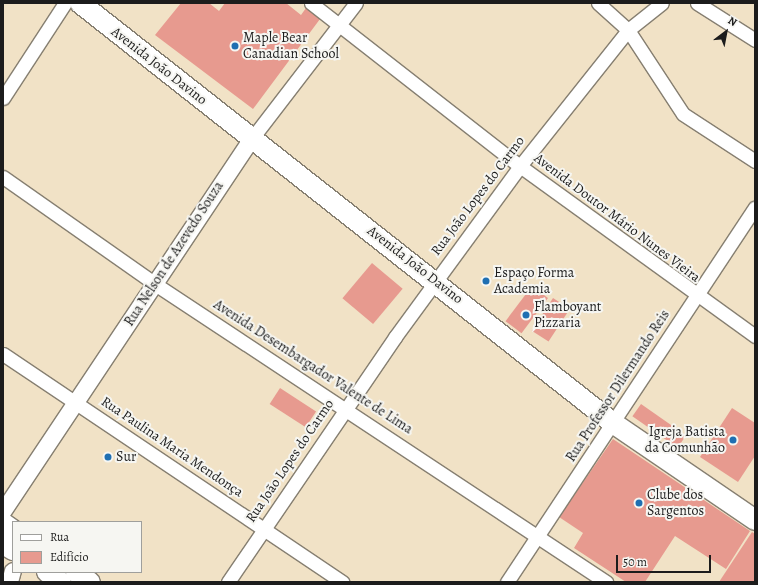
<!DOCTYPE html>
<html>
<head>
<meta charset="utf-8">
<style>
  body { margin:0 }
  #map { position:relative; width:758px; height:585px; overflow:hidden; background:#f1e2c6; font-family:Alegreya,serif }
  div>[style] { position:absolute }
  .building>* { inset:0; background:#e79a8f; transform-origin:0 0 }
  .roads { filter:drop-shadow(1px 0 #867f71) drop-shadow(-1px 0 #867f71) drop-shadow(0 1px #867f71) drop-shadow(0 -1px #867f71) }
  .minor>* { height:13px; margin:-6.5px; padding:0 6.5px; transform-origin:6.5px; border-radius:6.5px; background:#fff }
  .tertiary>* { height:16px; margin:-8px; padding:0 8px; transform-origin:8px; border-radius:8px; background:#fff }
  .primary>* { height:20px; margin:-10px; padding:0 10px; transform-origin:10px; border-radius:10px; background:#fff }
  .dots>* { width:11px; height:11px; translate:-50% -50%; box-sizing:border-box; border:2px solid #f6f6f2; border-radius:50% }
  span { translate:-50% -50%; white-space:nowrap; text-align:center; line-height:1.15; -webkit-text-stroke:4px #f6f6f2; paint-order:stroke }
  .poi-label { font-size:14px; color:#1c1c1c }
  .left { translate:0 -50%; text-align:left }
  .right { translate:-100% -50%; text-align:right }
  .street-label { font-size:14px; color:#1c1c1c }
  .frame { position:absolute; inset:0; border:4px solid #1c1c1c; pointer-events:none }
  .legend { position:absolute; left:12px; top:521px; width:130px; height:52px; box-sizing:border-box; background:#f6f6f2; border:1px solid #9f9f9c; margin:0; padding:5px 7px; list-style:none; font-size:12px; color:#1c1c1c }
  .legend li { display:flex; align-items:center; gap:8px; height:20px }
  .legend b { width:20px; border:1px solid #9f9f9c }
  .north { position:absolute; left:706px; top:12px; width:40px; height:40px; -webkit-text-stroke:3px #f6f6f2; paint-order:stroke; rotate:32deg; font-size:11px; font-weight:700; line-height:16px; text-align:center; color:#1c1c1c }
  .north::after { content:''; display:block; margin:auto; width:14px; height:18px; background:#1c1c1c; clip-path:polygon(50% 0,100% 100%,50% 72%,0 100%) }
  .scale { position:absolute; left:616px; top:555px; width:95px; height:18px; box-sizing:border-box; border:2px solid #1c1c1c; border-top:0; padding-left:5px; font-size:12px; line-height:14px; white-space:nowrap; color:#1c1c1c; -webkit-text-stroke:3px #f6f6f2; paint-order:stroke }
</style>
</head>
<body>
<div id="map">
  <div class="building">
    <div style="clip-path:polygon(181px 3px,209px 3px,219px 11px,225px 3px,286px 3px,301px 15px,306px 8px,320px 19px,253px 109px,155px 35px)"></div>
    <div style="left:372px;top:263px;width:40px;height:46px;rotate:40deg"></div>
    <div style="left:532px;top:286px;width:20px;height:44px;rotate:37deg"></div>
    <div style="left:553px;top:298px;width:20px;height:39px;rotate:33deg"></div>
    <div style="left:280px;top:388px;width:43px;height:19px;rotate:33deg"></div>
    <div style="left:641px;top:404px;width:55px;height:15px;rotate:35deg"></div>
    <div style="clip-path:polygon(732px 408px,755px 423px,755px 456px,738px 482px,700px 457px)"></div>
    <div style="clip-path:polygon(613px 439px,750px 531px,726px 569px,675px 536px,645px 582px,626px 582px,574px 548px,583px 533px,559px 517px)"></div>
    <div style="clip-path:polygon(752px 532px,755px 534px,755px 582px,719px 582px)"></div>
  </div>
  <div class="roads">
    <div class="minor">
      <div style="left:311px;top:3px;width:265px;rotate:38deg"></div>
      <div style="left:520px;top:166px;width:290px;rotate:35.9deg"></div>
      <div style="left:598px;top:3px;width:40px;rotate:42deg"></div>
      <div style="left:628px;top:30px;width:100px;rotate:56.8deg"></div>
      <div style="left:683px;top:114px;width:86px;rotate:33.1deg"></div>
      <div style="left:697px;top:3px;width:69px;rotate:32.5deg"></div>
      <div style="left:3px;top:98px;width:113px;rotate:-56.9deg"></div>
      <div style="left:253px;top:137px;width:169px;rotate:-52.5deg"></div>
      <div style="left:3px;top:177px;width:186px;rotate:35.1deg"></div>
      <div style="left:155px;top:284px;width:541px;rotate:33.45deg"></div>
      <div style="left:3px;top:354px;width:409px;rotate:33.9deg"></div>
      <div style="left:228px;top:582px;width:297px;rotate:-55.7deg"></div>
      <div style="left:395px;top:337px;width:212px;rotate:-53.8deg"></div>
      <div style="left:520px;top:166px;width:174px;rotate:-51.5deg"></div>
      <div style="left:628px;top:30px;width:43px;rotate:-38.5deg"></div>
      <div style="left:507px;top:582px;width:449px;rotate:-56.5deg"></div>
    </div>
    <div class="tertiary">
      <div style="left:3px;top:512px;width:451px;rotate:-56.3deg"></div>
      <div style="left:10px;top:582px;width:11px;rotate:-75deg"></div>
    </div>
    <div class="primary">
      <div style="left:80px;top:3px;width:679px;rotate:38.24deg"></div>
      <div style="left:613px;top:423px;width:172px;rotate:34.3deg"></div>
      <div style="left:3px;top:523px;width:12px;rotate:35deg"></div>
      <div style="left:3px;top:544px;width:12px;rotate:31deg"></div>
      <div style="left:47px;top:572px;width:17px;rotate:36deg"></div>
      <div style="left:76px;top:572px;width:17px;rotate:36deg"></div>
    </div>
  </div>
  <div class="dots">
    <div style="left:235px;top:46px;background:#1f6fb2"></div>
    <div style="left:486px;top:281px;background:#1f6fb2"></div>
    <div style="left:526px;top:315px;background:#1f6fb2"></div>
    <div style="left:733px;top:440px;background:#1f6fb2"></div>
    <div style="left:108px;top:457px;background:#1f6fb2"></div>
    <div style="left:639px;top:503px;background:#1f6fb2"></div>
  </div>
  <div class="poi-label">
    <span class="left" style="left:243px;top:46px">Maple Bear<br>Canadian School</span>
    <span class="left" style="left:494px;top:281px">Espaço Forma<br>Academia</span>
    <span class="left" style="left:534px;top:315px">Flamboyant<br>Pizzaria</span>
    <span class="right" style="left:725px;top:440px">Igreja Batista<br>da Comunhão</span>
    <span class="left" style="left:116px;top:457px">Sur</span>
    <span class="left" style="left:647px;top:503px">Clube dos<br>Sargentos</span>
  </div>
  <div class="street-label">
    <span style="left:159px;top:66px;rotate:38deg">Avenida João Davino</span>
    <span style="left:478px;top:196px;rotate:-53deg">Rua João Lopes do Carmo</span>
    <span style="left:617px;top:218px;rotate:37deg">Avenida Doutor Mário Nunes Vieira</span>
    <span style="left:174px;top:254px;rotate:-57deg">Rua Nelson de Azevedo Souza</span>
    <span style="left:415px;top:265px;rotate:38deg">Avenida João Davino</span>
    <span style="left:313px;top:367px;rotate:33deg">Avenida Desembargador Valente de Lima</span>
    <span style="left:618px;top:386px;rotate:-57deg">Rua Professor Dilermando Reis</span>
    <span style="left:172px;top:447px;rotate:34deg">Rua Paulina Maria Mendonça</span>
    <span style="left:290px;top:461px;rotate:-56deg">Rua João Lopes do Carmo</span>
  </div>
  <div class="frame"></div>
  <ul class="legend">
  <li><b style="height:5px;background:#fff"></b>Rua</li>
  <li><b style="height:11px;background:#e79a8f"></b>Edifício</li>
  </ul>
  <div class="north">N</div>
  <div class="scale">50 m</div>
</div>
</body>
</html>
